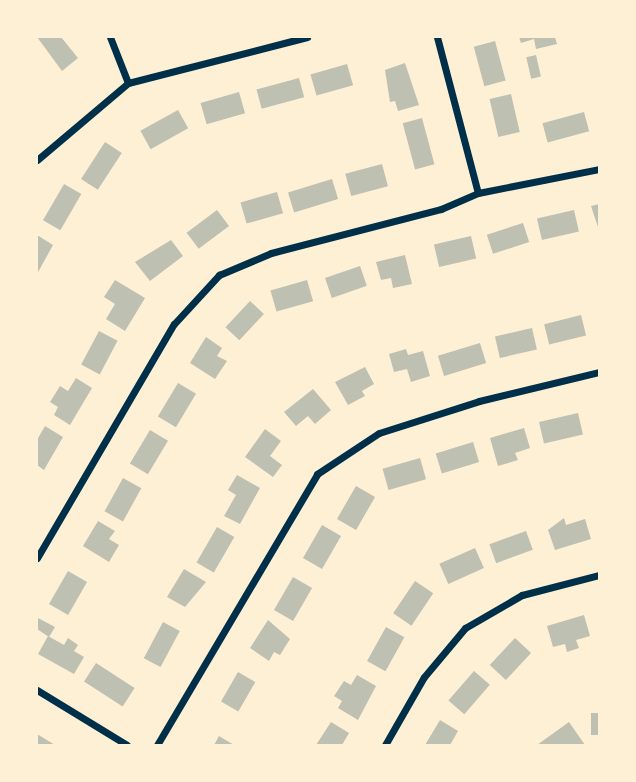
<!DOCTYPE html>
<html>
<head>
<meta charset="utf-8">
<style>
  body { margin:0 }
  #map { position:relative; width:636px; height:782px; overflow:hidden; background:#fdf0d5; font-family:Manrope,sans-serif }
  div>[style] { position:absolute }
  .building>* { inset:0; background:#bec0b2; transform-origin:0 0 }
  .minor>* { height:7px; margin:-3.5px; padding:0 3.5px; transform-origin:3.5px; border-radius:3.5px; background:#003049 }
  span { translate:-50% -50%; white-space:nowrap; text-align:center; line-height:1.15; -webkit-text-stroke:5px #fdf0d5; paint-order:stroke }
  .frame { position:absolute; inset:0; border:38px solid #fdf0d5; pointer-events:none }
</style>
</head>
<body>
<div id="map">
  <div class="building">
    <div style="clip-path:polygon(37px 37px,61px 37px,78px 58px,62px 71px)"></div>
    <div style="clip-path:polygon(519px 37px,555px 37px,557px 44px,536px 49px,534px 39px,521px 43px)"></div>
    <div style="left:495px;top:41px;width:41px;height:22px;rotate:75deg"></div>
    <div style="left:536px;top:55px;width:22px;height:10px;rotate:77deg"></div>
    <div style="clip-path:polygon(405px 63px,419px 105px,398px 111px,395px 101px,390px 102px,385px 70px)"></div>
    <div style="left:347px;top:64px;width:22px;height:38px;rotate:74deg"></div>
    <div style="left:299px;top:78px;width:20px;height:44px;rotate:75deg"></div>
    <div style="left:239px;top:92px;width:22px;height:40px;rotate:74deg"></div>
    <div style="left:511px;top:94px;width:39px;height:22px;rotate:77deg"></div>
    <div style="left:178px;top:110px;width:21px;height:43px;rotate:61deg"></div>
    <div style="left:584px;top:112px;width:20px;height:43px;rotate:75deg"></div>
    <div style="left:422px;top:118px;width:48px;height:20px;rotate:75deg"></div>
    <div style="left:105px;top:142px;width:20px;height:44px;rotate:33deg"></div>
    <div style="left:382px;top:164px;width:23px;height:38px;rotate:75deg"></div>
    <div style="left:332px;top:179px;width:21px;height:46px;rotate:73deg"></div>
    <div style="left:64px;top:184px;width:20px;height:42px;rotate:30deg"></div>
    <div style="left:277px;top:192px;width:22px;height:38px;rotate:74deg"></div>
    <div style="clip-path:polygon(599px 204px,599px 230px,591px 206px)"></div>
    <div style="left:217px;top:210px;width:20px;height:38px;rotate:53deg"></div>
    <div style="left:574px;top:210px;width:22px;height:38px;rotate:77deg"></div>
    <div style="left:523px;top:223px;width:20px;height:38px;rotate:72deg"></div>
    <div style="clip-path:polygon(37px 235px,53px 245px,37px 274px)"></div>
    <div style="left:471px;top:236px;width:23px;height:38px;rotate:77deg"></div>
    <div style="clip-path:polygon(171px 240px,183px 256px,150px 281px,135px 262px)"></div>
    <div style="clip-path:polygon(405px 255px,412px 284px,393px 288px,391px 278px,381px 280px,376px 262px)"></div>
    <div style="left:360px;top:266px;width:21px;height:37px;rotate:71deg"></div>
    <div style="clip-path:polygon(115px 280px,145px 298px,125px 331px,106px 319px,115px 304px,104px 297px)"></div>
    <div style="left:307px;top:280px;width:22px;height:38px;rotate:74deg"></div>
    <div style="left:250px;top:301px;width:19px;height:36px;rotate:43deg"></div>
    <div style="left:581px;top:315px;width:21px;height:38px;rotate:76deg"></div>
    <div style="left:532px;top:328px;width:22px;height:38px;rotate:77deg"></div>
    <div style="left:99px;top:331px;width:21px;height:38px;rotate:28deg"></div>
    <div style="clip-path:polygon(206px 337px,222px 348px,217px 356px,227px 361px,215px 379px,190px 363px)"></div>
    <div style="left:480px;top:343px;width:21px;height:44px;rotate:73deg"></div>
    <div style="clip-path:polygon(406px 349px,408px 355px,423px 351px,430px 376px,411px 382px,407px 369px,394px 372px,389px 354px)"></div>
    <div style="clip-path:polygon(365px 367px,374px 384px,362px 391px,365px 396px,348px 405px,335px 382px)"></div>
    <div style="clip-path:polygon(76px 378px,92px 388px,70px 425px,54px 415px,58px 407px,50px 402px,60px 386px,68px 391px)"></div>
    <div style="left:178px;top:383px;width:21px;height:39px;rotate:31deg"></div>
    <div style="clip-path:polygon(313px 389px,331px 410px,315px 424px,308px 416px,296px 426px,284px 412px)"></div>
    <div style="left:578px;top:413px;width:22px;height:40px;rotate:77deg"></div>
    <div style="clip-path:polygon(45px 426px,63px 437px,44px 470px,37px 465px,37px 440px)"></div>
    <div style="clip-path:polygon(524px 428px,530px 448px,515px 453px,518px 460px,498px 466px,490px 438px)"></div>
    <div style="clip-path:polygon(265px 429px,281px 441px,270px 456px,282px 465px,273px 477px,245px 457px)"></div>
    <div style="left:150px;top:430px;width:21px;height:39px;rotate:31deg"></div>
    <div style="left:473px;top:442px;width:21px;height:39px;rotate:73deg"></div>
    <div style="left:420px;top:458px;width:22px;height:39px;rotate:74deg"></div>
    <div style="clip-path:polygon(237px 475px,260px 488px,240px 524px,224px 516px,236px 495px,228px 490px)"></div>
    <div style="left:123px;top:478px;width:21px;height:38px;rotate:29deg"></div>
    <div style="left:356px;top:486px;width:22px;height:38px;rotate:30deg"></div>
    <div style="clip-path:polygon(564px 518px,566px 525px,585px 519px,591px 539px,555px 550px,548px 530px)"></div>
    <div style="clip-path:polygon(98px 521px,115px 531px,109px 539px,119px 545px,109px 562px,83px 546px)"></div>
    <div style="left:322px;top:525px;width:22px;height:38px;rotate:30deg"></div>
    <div style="left:217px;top:527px;width:20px;height:41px;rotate:30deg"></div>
    <div style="left:526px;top:531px;width:20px;height:39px;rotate:70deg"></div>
    <div style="left:475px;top:548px;width:22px;height:39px;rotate:66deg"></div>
    <div style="clip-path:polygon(184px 569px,206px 582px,185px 607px,167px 597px)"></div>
    <div style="left:68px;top:571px;width:22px;height:38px;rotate:30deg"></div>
    <div style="left:293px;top:577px;width:22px;height:38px;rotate:30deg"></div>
    <div style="left:415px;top:581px;width:22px;height:39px;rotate:34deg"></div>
    <div style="clip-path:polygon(584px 615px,590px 636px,576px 640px,579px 648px,567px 652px,565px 644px,553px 647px,547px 626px)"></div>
    <div style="clip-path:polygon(38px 618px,55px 627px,49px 637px,37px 629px)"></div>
    <div style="clip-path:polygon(268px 620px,290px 639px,280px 655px,274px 652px,269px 661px,250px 648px)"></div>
    <div style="left:163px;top:622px;width:19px;height:41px;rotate:28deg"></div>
    <div style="left:386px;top:627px;width:21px;height:39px;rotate:29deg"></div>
    <div style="clip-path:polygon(48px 636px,64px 645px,68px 638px,78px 645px,74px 651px,84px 657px,74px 674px,38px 654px)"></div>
    <div style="left:515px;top:638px;width:22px;height:37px;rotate:43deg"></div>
    <div style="left:96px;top:663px;width:46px;height:22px;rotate:33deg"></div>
    <div style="left:474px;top:671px;width:21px;height:39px;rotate:41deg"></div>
    <div style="left:238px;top:672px;width:20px;height:34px;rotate:30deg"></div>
    <div style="clip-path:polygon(357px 675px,376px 686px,358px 720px,338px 708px,342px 701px,334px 696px,344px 681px,351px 685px)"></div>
    <div style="left:591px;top:713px;width:8px;height:22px"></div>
    <div style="clip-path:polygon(440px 720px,458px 731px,450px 745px,425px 745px)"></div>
    <div style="clip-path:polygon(331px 722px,349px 733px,342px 745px,316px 745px)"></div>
    <div style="clip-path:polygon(569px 722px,585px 745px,537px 745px)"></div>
    <div style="clip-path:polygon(37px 734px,55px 745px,37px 745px)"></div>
    <div style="clip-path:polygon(219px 736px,234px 745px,214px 745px)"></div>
  </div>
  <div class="minor">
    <div style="left:110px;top:37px;width:49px;rotate:68.6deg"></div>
    <div style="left:437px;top:37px;width:161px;rotate:75.3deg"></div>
    <div style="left:37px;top:160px;width:119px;rotate:-40.2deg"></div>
    <div style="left:128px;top:83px;width:185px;rotate:-14.4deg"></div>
    <div style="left:37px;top:558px;width:271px;rotate:-59.7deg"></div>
    <div style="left:174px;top:324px;width:67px;rotate:-47.4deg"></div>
    <div style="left:219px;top:275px;width:56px;rotate:-22.9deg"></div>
    <div style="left:271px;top:253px;width:176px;rotate:-14.5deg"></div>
    <div style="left:441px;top:209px;width:40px;rotate:-23.4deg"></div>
    <div style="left:478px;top:193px;width:123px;rotate:-11.2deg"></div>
    <div style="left:37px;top:690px;width:105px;rotate:31.4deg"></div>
    <div style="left:157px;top:745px;width:315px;rotate:-59.4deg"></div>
    <div style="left:317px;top:474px;width:74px;rotate:-33.5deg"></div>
    <div style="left:379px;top:433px;width:105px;rotate:-17.7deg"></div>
    <div style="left:479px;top:401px;width:123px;rotate:-13.6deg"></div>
    <div style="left:385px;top:745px;width:78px;rotate:-60.2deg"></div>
    <div style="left:424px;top:677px;width:64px;rotate:-50.1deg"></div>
    <div style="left:465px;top:628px;width:66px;rotate:-30.1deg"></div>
    <div style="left:522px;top:595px;width:80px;rotate:-14.6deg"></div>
  </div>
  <div class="frame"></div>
</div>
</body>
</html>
